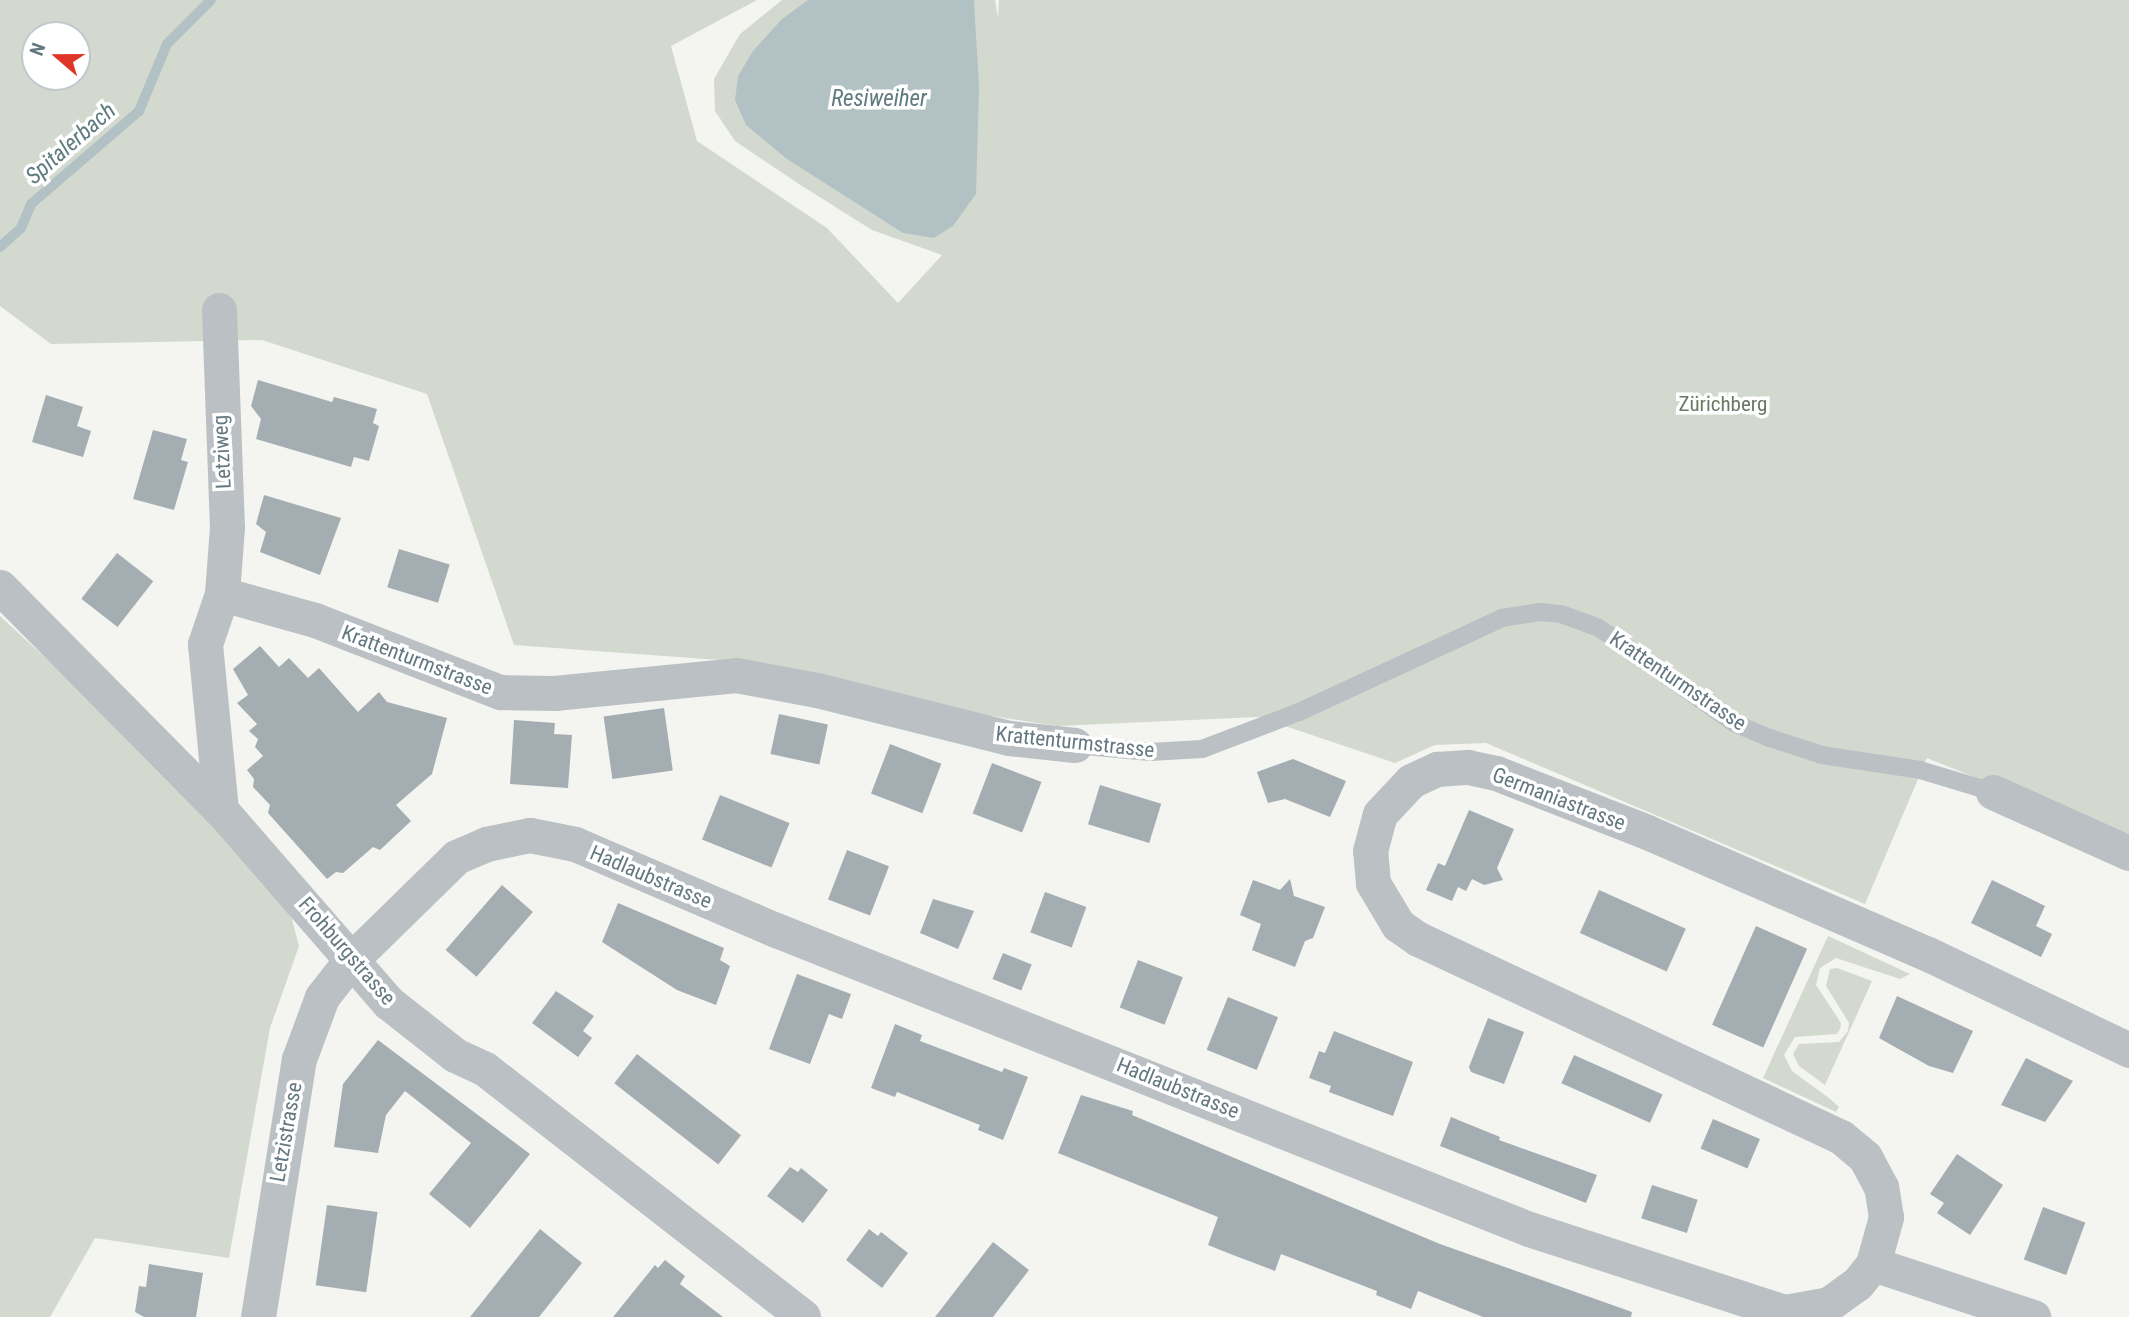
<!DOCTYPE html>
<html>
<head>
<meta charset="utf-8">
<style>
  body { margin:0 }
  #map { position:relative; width:2129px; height:1317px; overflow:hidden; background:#f4f4f0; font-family:"Roboto Condensed",sans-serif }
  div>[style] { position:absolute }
  .green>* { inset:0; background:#d4d9d0 }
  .water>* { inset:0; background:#b2c2c4 }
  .stream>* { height:10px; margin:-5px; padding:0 5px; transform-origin:5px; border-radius:5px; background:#b2c2c4 }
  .building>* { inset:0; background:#a4aeb2; transform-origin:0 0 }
  .lane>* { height:18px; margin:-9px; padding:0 9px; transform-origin:9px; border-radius:9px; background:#bac0c3 }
  .street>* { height:35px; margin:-17.5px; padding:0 17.5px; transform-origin:17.5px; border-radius:17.5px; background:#bac0c3 }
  span { translate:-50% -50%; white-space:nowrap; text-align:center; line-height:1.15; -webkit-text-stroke:7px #fff; paint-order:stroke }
  .park-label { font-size:21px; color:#6a7862 }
  .street-label { font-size:21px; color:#647881 }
  .water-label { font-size:23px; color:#5f7b7f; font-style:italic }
  .north { position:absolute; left:21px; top:21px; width:70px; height:70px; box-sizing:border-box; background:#fff; border:2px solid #c1c9cd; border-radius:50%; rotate:290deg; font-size:19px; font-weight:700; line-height:28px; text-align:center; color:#647881 }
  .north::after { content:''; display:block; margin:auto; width:24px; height:32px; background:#df3526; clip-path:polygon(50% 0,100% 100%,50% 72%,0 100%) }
</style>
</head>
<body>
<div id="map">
  <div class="green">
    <div style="clip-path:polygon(evenodd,0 0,757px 0,671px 46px,697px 141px,827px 228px,898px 303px,942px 255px,872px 230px,799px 184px,735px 141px,715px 111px,714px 79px,740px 34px,782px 0,995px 0,998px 18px,999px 0,2129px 0,2129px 834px,2090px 824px,1927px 758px,1865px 904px,1486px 743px,1435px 745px,1395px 763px,1258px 717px,1057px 726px,921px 705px,760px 663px,514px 645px,427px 394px,262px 340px,51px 344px,0 306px,0 0,35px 35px,77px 35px,77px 77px,35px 77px,35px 35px)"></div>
    <div style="clip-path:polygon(0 616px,157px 761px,290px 912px,299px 946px,270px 1028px,229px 1258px,95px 1238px,50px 1317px,0 1317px)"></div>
    <div style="clip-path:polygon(1828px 936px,1910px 974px,1900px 979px,1836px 958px,1820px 968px,1816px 985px,1841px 1023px,1840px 1029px,1837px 1034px,1795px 1037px,1784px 1055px,1792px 1071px,1829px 1098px,1839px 1107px,1836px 1112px,1763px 1078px)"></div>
    <div style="clip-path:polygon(1837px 968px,1872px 981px,1825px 1085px,1799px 1066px,1793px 1054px,1799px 1044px,1839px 1042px,1848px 1031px,1849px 1023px,1826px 986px,1830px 969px)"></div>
  </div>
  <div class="water">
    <div style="clip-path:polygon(808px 0,974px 0,979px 87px,976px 194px,953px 226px,934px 238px,903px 233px,787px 159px,746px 125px,735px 100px,738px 76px,753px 51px,782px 19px)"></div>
  </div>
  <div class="stream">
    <div style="left:0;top:247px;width:28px;rotate:-42deg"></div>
    <div style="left:21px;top:228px;width:26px;rotate:-67deg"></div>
    <div style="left:31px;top:204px;width:143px;rotate:-40.7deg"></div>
    <div style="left:139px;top:111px;width:73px;rotate:-67.3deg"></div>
    <div style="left:167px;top:44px;width:62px;rotate:-45deg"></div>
  </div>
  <div class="building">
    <div style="clip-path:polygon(258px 380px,332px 402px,334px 397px,377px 409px,373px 423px,379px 426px,369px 461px,354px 457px,351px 467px,256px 439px,261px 419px,251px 406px)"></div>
    <div style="clip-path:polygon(46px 395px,83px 407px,77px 426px,91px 431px,83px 457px,32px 442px)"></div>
    <div style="clip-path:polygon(153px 430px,187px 439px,181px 460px,188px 462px,174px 510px,133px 499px)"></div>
    <div style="clip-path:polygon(264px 495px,341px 518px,320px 575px,260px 552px,266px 532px,256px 524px)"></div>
    <div style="left:399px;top:549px;width:53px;height:40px;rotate:17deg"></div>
    <div style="left:117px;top:553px;width:46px;height:58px;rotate:38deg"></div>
    <div style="clip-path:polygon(260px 646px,279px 667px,289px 658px,308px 678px,319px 668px,358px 712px,379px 692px,387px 702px,447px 718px,432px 774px,396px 805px,411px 821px,380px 850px,373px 847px,343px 873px,336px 872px,327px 879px,268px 813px,270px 805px,253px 787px,254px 779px,247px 770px,263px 756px,255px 747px,258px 739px,249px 731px,257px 724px,237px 703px,248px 695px,233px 669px)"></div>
    <div style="left:664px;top:708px;width:63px;height:61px;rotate:82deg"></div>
    <div style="left:779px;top:714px;width:50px;height:41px;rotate:12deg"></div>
    <div style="clip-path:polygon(514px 720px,555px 723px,554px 734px,572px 735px,568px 788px,510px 784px)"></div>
    <div style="left:890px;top:744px;width:55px;height:53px;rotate:21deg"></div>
    <div style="clip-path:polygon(1293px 759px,1346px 781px,1330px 817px,1285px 799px,1268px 803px,1257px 772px)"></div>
    <div style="left:992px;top:763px;width:53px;height:54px;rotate:21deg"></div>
    <div style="left:1100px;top:785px;width:64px;height:41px;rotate:17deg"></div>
    <div style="left:720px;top:795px;width:75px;height:48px;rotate:22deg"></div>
    <div style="clip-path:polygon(1469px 810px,1514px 829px,1497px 868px,1503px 880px,1484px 885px,1472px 879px,1466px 891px,1458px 887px,1452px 901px,1426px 890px,1438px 863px,1445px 866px)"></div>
    <div style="left:847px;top:850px;width:45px;height:53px;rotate:21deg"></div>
    <div style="clip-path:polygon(1290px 879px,1294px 896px,1325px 907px,1313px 938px,1305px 941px,1295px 967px,1252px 950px,1261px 924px,1240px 915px,1253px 880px,1280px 890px)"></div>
    <div style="clip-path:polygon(1992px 880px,2045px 906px,2036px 926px,2052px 934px,2041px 957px,1971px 923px)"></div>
    <div style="left:502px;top:885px;width:41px;height:86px;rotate:41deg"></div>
    <div style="left:1599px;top:890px;width:95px;height:47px;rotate:24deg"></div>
    <div style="left:1045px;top:892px;width:44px;height:43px;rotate:20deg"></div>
    <div style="clip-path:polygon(933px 899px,974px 911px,958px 949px,920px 933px)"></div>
    <div style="clip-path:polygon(618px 903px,724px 948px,720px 960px,730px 966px,716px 1005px,677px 990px,602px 942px)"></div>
    <div style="left:1756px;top:926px;width:56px;height:108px;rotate:24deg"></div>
    <div style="left:1003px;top:953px;width:31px;height:28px;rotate:22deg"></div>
    <div style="left:1138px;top:960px;width:48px;height:51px;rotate:21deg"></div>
    <div style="clip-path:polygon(797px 974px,851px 994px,842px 1019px,829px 1014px,810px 1064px,769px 1049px)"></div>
    <div style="clip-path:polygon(556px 991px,594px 1016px,583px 1031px,592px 1038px,578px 1057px,532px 1023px)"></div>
    <div style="clip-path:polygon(1897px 996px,1973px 1031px,1953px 1073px,1929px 1066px,1879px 1038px)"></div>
    <div style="left:1228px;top:997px;width:54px;height:57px;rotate:22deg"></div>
    <div style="clip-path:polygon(1488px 1018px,1524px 1032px,1504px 1084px,1471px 1072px,1469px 1067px)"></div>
    <div style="clip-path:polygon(895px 1024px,922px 1035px,920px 1041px,1002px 1072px,1004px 1068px,1028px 1077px,1003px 1140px,978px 1130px,980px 1125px,897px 1092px,895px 1097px,871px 1088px)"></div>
    <div style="clip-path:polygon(1334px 1031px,1413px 1062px,1393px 1116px,1329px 1092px,1331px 1086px,1309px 1078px,1319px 1051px,1325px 1053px)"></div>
    <div style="clip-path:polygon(378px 1040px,530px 1154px,470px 1228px,429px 1194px,471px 1143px,405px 1091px,386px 1115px,378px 1153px,334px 1147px,343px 1084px)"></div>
    <div style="left:637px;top:1054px;width:132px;height:37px;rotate:38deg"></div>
    <div style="left:1574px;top:1055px;width:97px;height:31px;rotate:24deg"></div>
    <div style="clip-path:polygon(2026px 1058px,2073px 1081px,2045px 1122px,2001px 1105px)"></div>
    <div style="clip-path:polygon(1081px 1095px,1133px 1111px,1132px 1115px,1440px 1244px,1632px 1312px,1631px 1317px,1483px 1317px,1418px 1291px,1411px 1309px,1376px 1295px,1377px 1291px,1281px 1254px,1275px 1271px,1233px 1255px,1208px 1245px,1218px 1217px,1058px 1153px)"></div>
    <div style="clip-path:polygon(1451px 1117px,1500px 1137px,1499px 1140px,1597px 1175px,1586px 1203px,1440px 1146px)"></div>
    <div style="left:1713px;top:1119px;width:51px;height:32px;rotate:23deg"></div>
    <div style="clip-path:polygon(1957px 1154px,2003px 1185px,1970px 1235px,1937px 1213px,1944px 1203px,1930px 1194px)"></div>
    <div style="clip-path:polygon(790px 1167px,798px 1172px,801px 1168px,828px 1190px,803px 1223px,767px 1196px)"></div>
    <div style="left:1652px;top:1185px;width:48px;height:35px;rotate:18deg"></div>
    <div style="left:327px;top:1205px;width:51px;height:81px;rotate:8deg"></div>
    <div style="left:2043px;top:1207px;width:45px;height:56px;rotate:20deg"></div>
    <div style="clip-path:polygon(540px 1229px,582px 1263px,539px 1317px,470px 1317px)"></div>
    <div style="clip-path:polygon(869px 1229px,878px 1236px,881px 1232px,908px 1253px,882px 1288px,846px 1260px)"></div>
    <div style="clip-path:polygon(993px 1242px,1029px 1270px,993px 1317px,935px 1317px)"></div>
    <div style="clip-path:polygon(665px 1260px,685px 1276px,680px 1284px,723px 1317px,613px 1317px,655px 1265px,658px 1268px)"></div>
    <div style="clip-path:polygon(149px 1264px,203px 1273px,196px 1317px,144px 1317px,135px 1312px,139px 1286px,146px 1287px)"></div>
  </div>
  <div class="lane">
    <div style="left:1075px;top:745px;width:75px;rotate:5.3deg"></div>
    <div style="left:1150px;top:752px;width:52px;rotate:-3.3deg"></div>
    <div style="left:1202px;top:749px;width:104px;rotate:-20.9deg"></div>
    <div style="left:1299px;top:712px;width:224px;rotate:-24.8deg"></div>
    <div style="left:1502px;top:618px;width:39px;rotate:-9deg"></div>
    <div style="left:1541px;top:612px;width:20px;rotate:6deg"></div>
    <div style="left:1561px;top:614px;width:40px;rotate:20.2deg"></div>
    <div style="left:1599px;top:628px;width:165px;rotate:35.1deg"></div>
    <div style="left:1734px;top:723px;width:39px;rotate:23deg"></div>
    <div style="left:1770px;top:738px;width:55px;rotate:18.1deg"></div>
    <div style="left:1822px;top:755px;width:99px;rotate:8.7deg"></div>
    <div style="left:1920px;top:770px;width:76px;rotate:16.8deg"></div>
  </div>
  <div class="street">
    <div style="left:219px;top:310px;width:217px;rotate:87.9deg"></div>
    <div style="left:227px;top:527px;width:67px;rotate:94.3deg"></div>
    <div style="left:222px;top:594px;width:53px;rotate:108.8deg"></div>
    <div style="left:205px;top:644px;width:167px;rotate:84.5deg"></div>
    <div style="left:0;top:587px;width:314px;rotate:45.3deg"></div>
    <div style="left:221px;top:810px;width:256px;rotate:49deg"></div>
    <div style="left:389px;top:1003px;width:84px;rotate:38.2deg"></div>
    <div style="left:455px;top:1055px;width:33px;rotate:25deg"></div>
    <div style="left:485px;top:1069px;width:403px;rotate:37.9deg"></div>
    <div style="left:222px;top:594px;width:97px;rotate:15.6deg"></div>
    <div style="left:315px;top:620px;width:199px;rotate:21.3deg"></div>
    <div style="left:500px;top:692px;width:54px;rotate:1.1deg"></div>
    <div style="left:554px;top:693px;width:183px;rotate:-5.6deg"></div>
    <div style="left:736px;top:675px;width:82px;rotate:10.5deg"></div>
    <div style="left:817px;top:690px;width:198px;rotate:14deg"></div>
    <div style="left:1009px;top:738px;width:66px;rotate:6.1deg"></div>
    <div style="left:1993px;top:792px;width:149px;rotate:24.2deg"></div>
    <div style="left:1873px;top:1264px;width:169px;rotate:18.3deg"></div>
    <div style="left:258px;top:1317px;width:261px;rotate:-81deg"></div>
    <div style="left:299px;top:1059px;width:66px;rotate:-69.6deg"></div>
    <div style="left:322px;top:997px;width:47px;rotate:-51.9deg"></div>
    <div style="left:351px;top:960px;width:147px;rotate:-44.4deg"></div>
    <div style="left:456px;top:857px;width:33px;rotate:-23deg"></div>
    <div style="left:486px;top:844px;width:45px;rotate:-11.6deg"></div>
    <div style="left:530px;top:835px;width:46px;rotate:11.3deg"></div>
    <div style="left:575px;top:844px;width:219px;rotate:23.2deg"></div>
    <div style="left:776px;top:930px;width:810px;rotate:21.66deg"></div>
    <div style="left:1529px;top:1229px;width:269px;rotate:18deg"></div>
    <div style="left:1785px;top:1312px;width:45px;rotate:-10.3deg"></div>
    <div style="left:1829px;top:1304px;width:34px;rotate:-36deg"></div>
    <div style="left:1857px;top:1284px;width:26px;rotate:-51deg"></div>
    <div style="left:1873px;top:1264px;width:49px;rotate:-74.5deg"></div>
    <div style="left:1886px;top:1217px;width:30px;rotate:-99deg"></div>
    <div style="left:1881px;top:1187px;width:34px;rotate:-118deg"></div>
    <div style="left:1865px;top:1157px;width:31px;rotate:-140deg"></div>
    <div style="left:1841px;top:1137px;width:467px;rotate:-154.9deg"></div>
    <div style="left:1418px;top:939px;width:24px;rotate:-145deg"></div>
    <div style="left:1398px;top:925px;width:49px;rotate:-120.8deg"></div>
    <div style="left:1373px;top:883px;width:32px;rotate:-95deg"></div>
    <div style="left:1370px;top:851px;width:38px;rotate:-75deg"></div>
    <div style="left:1380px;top:814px;width:45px;rotate:-46.8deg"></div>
    <div style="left:1411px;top:781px;width:29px;rotate:-25deg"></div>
    <div style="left:1437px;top:769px;width:31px;rotate:-4deg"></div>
    <div style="left:1468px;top:767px;width:29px;rotate:12deg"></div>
    <div style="left:1496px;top:773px;width:162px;rotate:21.3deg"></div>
    <div style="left:1647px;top:832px;width:306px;rotate:23.5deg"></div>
    <div style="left:1928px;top:954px;width:223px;rotate:25.5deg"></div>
  </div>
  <div class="park-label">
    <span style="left:1723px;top:404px">Zürichberg</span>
  </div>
  <div class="street-label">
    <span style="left:222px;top:452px;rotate:-93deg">Letziweg</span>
    <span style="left:417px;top:660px;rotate:21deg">Krattenturmstrasse</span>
    <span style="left:1678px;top:681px;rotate:34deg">Krattenturmstrasse</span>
    <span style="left:1075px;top:742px;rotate:6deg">Krattenturmstrasse</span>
    <span style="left:1559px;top:799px;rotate:21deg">Germaniastrasse</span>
    <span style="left:651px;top:877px;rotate:23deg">Hadlaubstrasse</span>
    <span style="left:347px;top:951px;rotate:49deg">Frohburgstrasse</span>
    <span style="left:1178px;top:1088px;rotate:22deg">Hadlaubstrasse</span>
    <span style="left:286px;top:1132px;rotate:-80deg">Letzistrasse</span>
  </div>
  <div class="water-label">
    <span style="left:879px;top:99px">Resiweiher</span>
    <span style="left:71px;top:144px;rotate:-41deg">Spitalerbach</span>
  </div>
  <div class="north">N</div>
</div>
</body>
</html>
